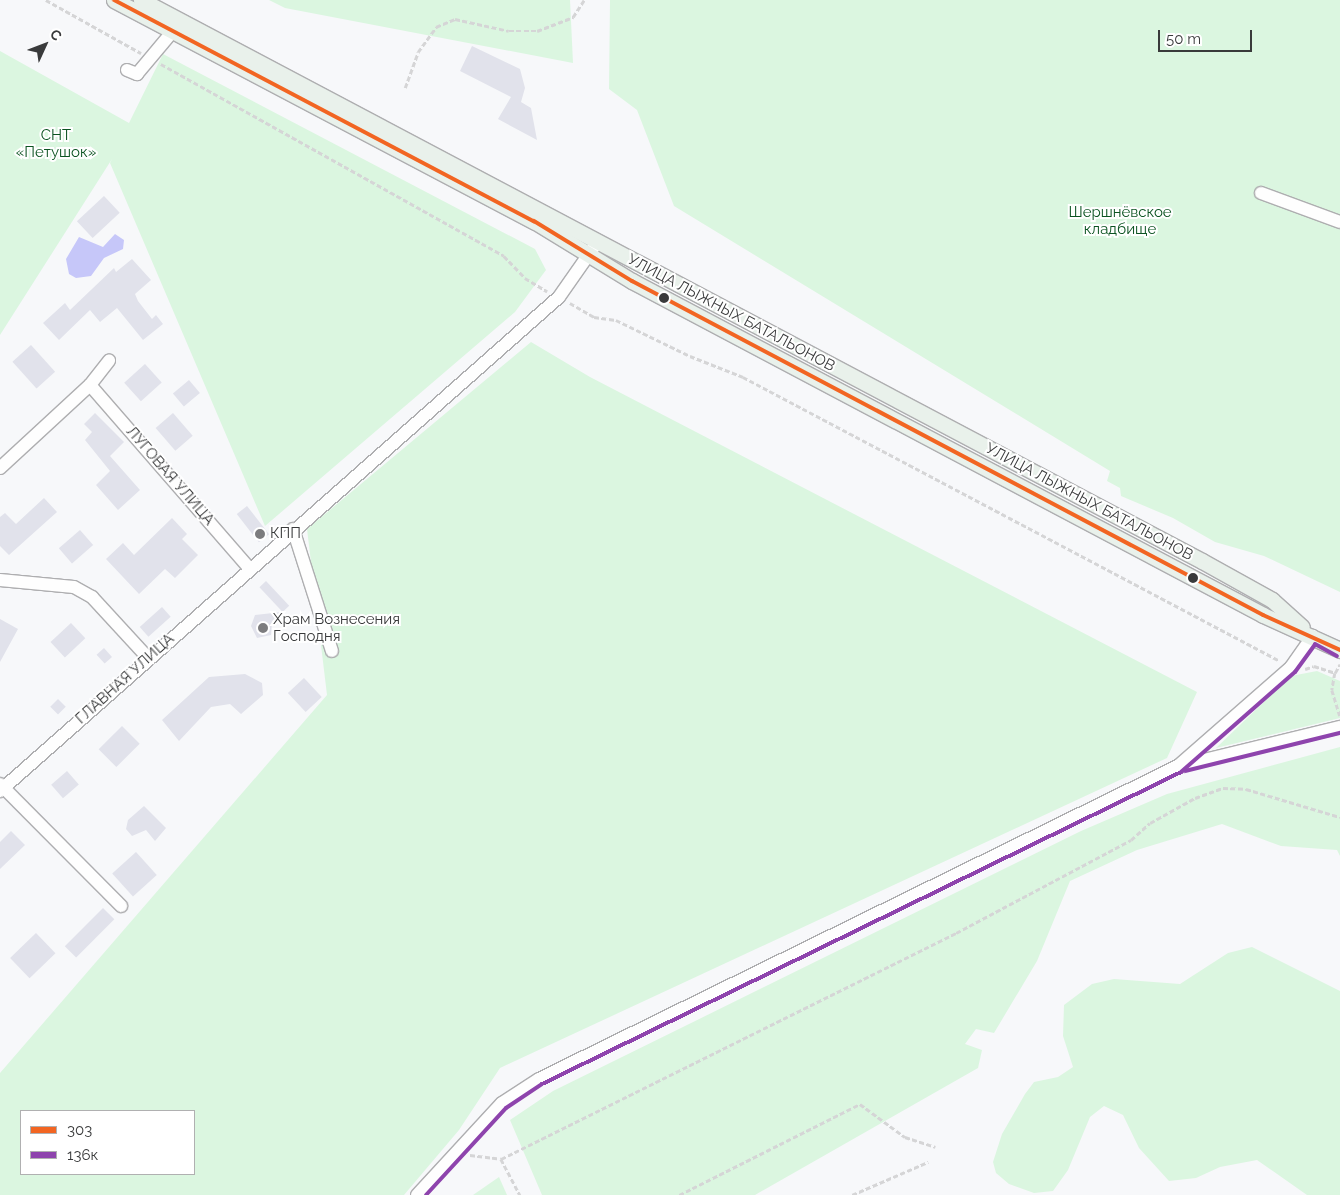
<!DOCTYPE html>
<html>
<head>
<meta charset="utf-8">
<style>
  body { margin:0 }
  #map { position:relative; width:1340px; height:1195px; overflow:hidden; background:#f7f8fa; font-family:Raleway,sans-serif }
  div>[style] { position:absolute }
  .green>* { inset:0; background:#dbf6e0 }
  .water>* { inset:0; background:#c6c7f9 }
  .building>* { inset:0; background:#e1e2eb; transform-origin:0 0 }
  .path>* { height:2.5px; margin-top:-1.25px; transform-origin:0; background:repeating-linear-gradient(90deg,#d5d5d6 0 5px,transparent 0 7.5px) }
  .roads { filter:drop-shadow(1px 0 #aeaeb0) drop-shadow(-1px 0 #aeaeb0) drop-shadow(0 1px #aeaeb0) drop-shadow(0 -1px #aeaeb0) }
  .minor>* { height:12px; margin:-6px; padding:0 6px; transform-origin:6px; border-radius:6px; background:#fefefe }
  .major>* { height:15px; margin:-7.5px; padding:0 7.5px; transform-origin:7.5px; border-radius:7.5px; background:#e9f1eb }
  .bus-1>* { height:4px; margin:-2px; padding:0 2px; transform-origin:2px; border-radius:2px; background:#f26522 }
  .bus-2>* { height:4px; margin:-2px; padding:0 2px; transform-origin:2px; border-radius:2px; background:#8e44ad }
  .dots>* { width:14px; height:14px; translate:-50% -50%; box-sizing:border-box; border:2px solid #fff; border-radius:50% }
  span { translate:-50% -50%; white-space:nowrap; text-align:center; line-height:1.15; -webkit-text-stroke:4px #fff; paint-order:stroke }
  .park-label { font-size:15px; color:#0b5321 }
  .street-label { font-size:15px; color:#393a3b }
  .poi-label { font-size:15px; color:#393a3b }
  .left { translate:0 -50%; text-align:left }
  .legend { position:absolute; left:20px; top:1110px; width:175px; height:65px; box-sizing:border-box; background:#fff; border:1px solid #b0b0b1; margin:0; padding:6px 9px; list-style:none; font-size:15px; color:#393a3b }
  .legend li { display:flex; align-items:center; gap:10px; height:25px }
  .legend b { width:25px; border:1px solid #b0b0b1 }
  .north { position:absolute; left:20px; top:20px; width:50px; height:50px; -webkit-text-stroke:4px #fff; paint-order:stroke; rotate:47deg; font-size:14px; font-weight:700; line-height:20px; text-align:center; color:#393a3b }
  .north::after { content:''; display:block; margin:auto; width:18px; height:22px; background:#393a3b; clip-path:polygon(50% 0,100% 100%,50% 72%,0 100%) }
  .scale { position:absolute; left:1158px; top:30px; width:94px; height:22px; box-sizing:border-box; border:2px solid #393a3b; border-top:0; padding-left:6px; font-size:15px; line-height:18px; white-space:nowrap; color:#393a3b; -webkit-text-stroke:4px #fff; paint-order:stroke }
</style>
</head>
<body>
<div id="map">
  <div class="green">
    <div style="clip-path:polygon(269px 0,570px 0,573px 63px,285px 8px)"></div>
    <div style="clip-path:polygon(610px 0,1340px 0,1340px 592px,1264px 556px,1215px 542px,1173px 518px,1121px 496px,1120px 488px,1107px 481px,1110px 471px,674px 206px,637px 110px,609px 89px)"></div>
    <div style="clip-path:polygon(0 51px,129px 123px,163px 54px,535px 249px,546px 270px,515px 312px,265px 526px,110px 163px,112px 159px,0 335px)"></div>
    <div style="clip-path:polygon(evenodd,531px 342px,590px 377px,1197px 692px,1167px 758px,500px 1068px,459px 1130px,404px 1195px,0 1195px,0 1073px,327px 695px,307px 529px,531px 342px,21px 1111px,194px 1111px,194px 1174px,21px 1174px,21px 1111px)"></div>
    <div style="clip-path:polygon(1317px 671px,1340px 681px,1340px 718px,1216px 748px,1291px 676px)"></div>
    <div style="clip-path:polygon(1340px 747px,1340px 856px,1337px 850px,1281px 846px,1222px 824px,1137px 850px,1070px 881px,1037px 961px,994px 1033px,976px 1029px,965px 1044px,982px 1050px,978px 1068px,755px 1195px,542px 1195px,510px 1120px,553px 1091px,1081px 831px,1167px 794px)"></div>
    <div style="clip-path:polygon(1252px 947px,1340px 991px,1340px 1195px,1307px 1195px,1257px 1160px,1220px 1167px,1196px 1178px,1169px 1181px,1139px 1148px,1123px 1115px,1104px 1106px,1090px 1117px,1068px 1170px,1053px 1191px,1034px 1193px,1009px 1184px,996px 1173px,993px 1162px,1002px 1134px,1025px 1094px,1034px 1082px,1058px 1077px,1073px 1067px,1063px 1036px,1064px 1005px,1092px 984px,1114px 979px,1180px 984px,1228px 953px)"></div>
    <div style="clip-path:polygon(499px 1177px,507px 1195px,473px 1195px)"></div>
  </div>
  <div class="water">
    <div style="clip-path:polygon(115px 234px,124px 240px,123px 249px,104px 258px,91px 276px,76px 278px,69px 274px,66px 259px,79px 237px,103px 247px)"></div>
  </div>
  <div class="building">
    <div style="clip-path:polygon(472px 46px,520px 69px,525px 88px,521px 102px,531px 108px,537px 140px,498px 119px,511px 97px,460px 71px)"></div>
    <div style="left:104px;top:196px;width:23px;height:37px;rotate:47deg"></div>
    <div style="clip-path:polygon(132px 259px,151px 280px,135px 294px,138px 301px,152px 319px,156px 315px,163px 324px,143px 340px,117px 308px,100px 322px,90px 310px,59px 340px,43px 323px,65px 303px,70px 310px,114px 268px,116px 272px)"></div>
    <div style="left:31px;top:345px;width:36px;height:25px;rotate:48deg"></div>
    <div style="left:145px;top:364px;width:25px;height:28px;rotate:48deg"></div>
    <div style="left:189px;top:380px;width:17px;height:21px;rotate:50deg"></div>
    <div style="clip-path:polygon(95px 413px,124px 442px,110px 456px,140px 490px,118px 510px,96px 485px,110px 471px,85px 440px,92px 432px,84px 424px)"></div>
    <div style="left:173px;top:413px;width:30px;height:23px;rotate:49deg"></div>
    <div style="clip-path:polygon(44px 498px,57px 512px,9px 555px,0 546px,0 517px,5px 513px,16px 524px)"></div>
    <div style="left:247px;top:506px;width:36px;height:13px;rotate:52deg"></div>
    <div style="clip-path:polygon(172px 518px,187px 534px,182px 539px,198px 555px,175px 578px,165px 569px,139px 594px,106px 559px,123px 543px,134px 555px)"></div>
    <div style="left:80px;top:530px;width:20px;height:28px;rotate:49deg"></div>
    <div style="left:266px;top:581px;width:34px;height:9px;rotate:47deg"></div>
    <div style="left:162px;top:607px;width:13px;height:30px;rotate:48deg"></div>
    <div style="clip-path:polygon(282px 612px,272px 621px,271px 635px,257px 638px,251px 626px,255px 615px)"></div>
    <div style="clip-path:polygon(0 619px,18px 629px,0 662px)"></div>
    <div style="left:71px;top:623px;width:21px;height:28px;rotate:47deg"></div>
    <div style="left:104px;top:648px;width:12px;height:10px;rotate:48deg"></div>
    <div style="clip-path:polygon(245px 674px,262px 683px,263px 695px,241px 714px,230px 704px,211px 707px,179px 741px,162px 720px,209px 677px)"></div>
    <div style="left:304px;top:678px;width:26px;height:22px;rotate:47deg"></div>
    <div style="left:58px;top:699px;width:11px;height:11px;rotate:45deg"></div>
    <div style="left:122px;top:726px;width:25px;height:33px;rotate:45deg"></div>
    <div style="left:67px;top:771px;width:18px;height:21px;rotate:49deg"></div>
    <div style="clip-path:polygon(144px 806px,166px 828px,155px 841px,146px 830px,132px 836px,126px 829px,128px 820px)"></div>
    <div style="clip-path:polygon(11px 831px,25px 845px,0 869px,0 842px)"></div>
    <div style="left:136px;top:852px;width:31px;height:32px;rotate:48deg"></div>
    <div style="left:103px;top:908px;width:16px;height:54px;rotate:45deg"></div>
    <div style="left:36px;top:933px;width:28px;height:36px;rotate:46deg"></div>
  </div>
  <div class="path">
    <div style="left:46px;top:0;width:109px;rotate:29.2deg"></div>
    <div style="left:161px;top:64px;width:393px;rotate:29.2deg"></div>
    <div style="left:504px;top:256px;width:30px;rotate:46deg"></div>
    <div style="left:525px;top:278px;width:26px;rotate:31deg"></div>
    <div style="left:405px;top:88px;width:38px;rotate:-70deg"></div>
    <div style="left:418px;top:52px;width:31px;rotate:-54deg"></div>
    <div style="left:436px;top:27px;width:21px;rotate:-23deg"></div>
    <div style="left:455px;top:19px;width:55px;rotate:12.5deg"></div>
    <div style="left:509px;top:31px;width:28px"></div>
    <div style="left:537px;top:31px;width:39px;rotate:-21deg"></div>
    <div style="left:573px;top:17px;width:20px;rotate:-57deg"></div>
    <div style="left:570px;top:303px;width:28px;rotate:30deg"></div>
    <div style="left:594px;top:317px;width:22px;rotate:8deg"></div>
    <div style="left:616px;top:320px;width:82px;rotate:25.9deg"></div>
    <div style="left:690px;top:356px;width:57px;rotate:21.6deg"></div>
    <div style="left:743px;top:377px;width:607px;rotate:27.87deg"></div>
    <div style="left:1305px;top:669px;width:9px;rotate:-18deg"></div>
    <div style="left:1314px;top:666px;width:22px;rotate:18deg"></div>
    <div style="left:1335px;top:673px;width:17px;rotate:100deg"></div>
    <div style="left:1332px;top:690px;width:27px;rotate:73deg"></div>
    <div style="left:1335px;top:673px;width:10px;rotate:-61deg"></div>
    <div style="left:470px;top:1155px;width:31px;rotate:7deg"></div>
    <div style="left:501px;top:1159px;width:508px;rotate:-26.41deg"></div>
    <div style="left:956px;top:933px;width:198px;rotate:-28deg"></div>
    <div style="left:1131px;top:840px;width:25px;rotate:-42deg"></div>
    <div style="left:1150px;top:823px;width:51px;rotate:-29.1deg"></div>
    <div style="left:1195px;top:798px;width:30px;rotate:-20deg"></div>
    <div style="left:1223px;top:788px;width:23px;rotate:2deg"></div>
    <div style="left:1246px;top:789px;width:98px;rotate:16.6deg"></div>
    <div style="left:501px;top:1159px;width:41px;rotate:62.2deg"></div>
    <div style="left:679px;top:1195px;width:203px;rotate:-26.7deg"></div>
    <div style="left:860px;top:1104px;width:56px;rotate:36.3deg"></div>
    <div style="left:905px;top:1137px;width:32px;rotate:18deg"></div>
    <div style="left:852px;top:1195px;width:83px;rotate:-23.5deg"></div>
  </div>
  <div class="roads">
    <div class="minor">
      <div style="left:127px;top:70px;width:11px;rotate:22deg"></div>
      <div style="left:137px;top:74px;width:56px;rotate:-50.1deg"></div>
      <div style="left:1261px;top:193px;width:84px;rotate:20.2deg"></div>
      <div style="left:90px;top:385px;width:242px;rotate:49deg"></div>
      <div style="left:0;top:468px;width:122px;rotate:-42.7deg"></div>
      <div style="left:90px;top:385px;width:31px;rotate:-52deg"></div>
      <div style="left:293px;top:529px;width:128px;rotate:72.3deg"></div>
      <div style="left:0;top:580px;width:74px;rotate:5.4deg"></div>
      <div style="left:74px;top:587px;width:21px;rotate:29deg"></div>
      <div style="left:92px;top:597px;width:83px;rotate:47.4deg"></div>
      <div style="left:1180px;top:766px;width:165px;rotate:-13.7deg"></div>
      <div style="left:0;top:784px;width:172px;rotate:45.2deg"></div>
      <div style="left:0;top:791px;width:746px;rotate:-41.47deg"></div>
      <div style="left:559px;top:297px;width:61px;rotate:-55deg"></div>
      <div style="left:417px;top:1195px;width:125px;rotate:-47.3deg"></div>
      <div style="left:502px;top:1103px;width:44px;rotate:-33deg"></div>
      <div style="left:539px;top:1079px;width:712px;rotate:-26.1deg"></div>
      <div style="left:1178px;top:766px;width:150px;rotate:-41.2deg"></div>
      <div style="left:1291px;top:667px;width:38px;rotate:-55deg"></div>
    </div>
    <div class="major">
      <div style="left:114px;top:0;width:475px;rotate:27.8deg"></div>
      <div style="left:534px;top:221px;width:115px;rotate:31.5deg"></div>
      <div style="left:632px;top:281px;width:714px;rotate:27.89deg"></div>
      <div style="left:1263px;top:615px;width:85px;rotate:24.4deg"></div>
      <div style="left:141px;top:0;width:1200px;rotate:27.87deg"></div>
      <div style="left:1202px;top:561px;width:80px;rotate:29.1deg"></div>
      <div style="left:1272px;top:600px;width:40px;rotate:42deg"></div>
    </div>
  </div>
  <div class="bus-1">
    <div style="left:114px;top:0;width:475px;rotate:27.8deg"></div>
    <div style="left:534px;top:221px;width:115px;rotate:31.5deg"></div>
    <div style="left:632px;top:281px;width:714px;rotate:27.89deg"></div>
    <div style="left:1263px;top:615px;width:85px;rotate:24.4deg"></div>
  </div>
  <div class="bus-2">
    <div style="left:1185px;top:771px;width:160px;rotate:-13.8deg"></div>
    <div style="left:426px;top:1195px;width:118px;rotate:-47.4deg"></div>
    <div style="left:506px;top:1108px;width:43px;rotate:-33.7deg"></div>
    <div style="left:542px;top:1084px;width:711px;rotate:-26.02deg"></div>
    <div style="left:1181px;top:772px;width:152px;rotate:-41.3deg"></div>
    <div style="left:1295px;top:672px;width:34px;rotate:-54deg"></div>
    <div style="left:1315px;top:644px;width:25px;rotate:29deg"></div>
  </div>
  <div class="dots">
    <div style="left:664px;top:298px;background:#393a3b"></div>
    <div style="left:260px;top:534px;background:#7c7c7e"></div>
    <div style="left:1193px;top:578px;background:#393a3b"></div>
    <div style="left:263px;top:628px;background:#7c7c7e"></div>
  </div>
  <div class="park-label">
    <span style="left:56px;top:144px">СНТ<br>«Петушок»</span>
    <span style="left:1120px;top:221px">Шершнёвское<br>кладбище</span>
  </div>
  <div class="street-label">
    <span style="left:731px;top:313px;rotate:28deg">УЛИЦА ЛЫЖНЫХ БАТАЛЬОНОВ</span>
    <span style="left:170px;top:476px;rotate:49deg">ЛУГОВАЯ УЛИЦА</span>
    <span style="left:1089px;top:502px;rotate:28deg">УЛИЦА ЛЫЖНЫХ БАТАЛЬОНОВ</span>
    <span style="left:125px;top:679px;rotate:-42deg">ГЛАВНАЯ УЛИЦА</span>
  </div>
  <div class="poi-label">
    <span class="left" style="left:270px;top:534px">КПП</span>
    <span class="left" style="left:273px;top:628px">Храм Вознесения<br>Господня</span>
  </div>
  <ul class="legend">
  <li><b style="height:6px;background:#f26522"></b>303</li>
  <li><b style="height:6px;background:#8e44ad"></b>136к</li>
  </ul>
  <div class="north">С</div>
  <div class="scale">50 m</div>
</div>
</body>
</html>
